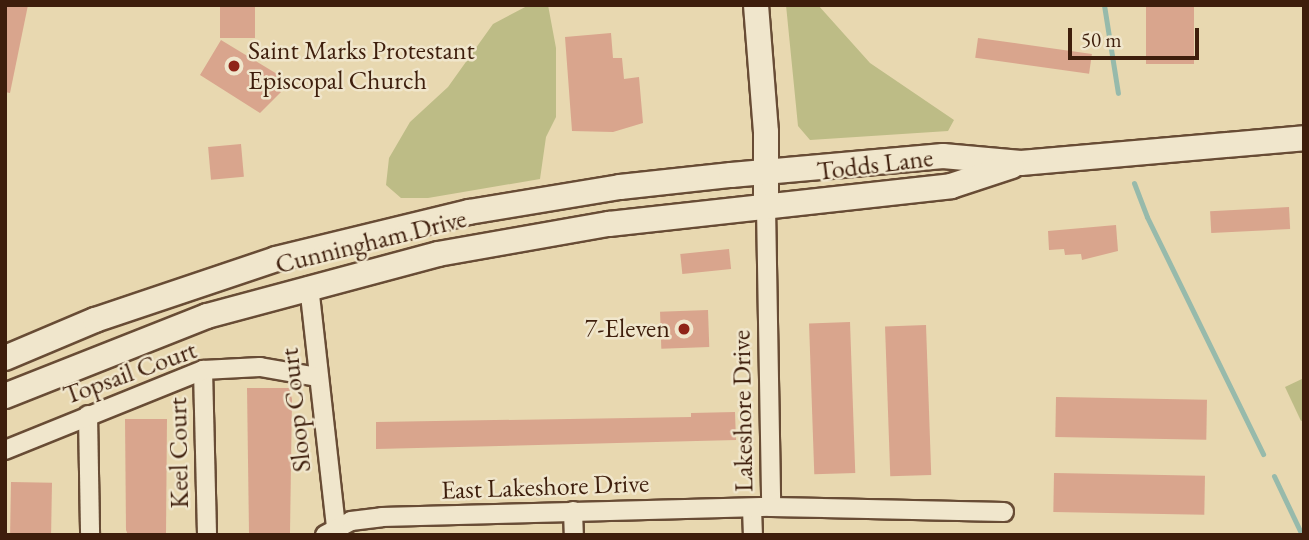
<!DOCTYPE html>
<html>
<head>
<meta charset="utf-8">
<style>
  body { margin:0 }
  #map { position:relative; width:1309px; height:540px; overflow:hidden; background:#e8d8b0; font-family:"EB Garamond",serif }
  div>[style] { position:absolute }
  .green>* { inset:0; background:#bdbc86 }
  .stream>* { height:5px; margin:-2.5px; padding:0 2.5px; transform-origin:2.5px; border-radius:2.5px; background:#97baab }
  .building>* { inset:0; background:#d9a58d; transform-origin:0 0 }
  .roads { filter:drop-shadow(2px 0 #684c35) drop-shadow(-2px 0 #684c35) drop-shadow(0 2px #684c35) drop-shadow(0 -2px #684c35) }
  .street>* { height:18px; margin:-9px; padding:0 9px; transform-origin:9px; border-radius:9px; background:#f0e6cc }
  .secondary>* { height:24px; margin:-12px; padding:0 12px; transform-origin:12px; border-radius:12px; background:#f0e6cc }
  .dots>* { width:19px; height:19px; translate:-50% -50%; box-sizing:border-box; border:4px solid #f0e6cc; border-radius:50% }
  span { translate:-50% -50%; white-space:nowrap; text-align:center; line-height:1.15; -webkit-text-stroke:5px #f0e6cc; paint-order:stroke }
  .poi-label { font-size:26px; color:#3e1e0c }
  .left { translate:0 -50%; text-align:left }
  .right { translate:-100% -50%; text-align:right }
  .street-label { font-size:26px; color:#3e1e0c }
  .frame { position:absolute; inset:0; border:7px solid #3e1e0c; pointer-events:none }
  .scale { position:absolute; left:1068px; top:28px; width:131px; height:32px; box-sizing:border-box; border:4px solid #3e1e0c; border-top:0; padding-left:9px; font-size:21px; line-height:24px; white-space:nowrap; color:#3e1e0c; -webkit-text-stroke:5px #f0e6cc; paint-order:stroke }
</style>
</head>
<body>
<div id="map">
  <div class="green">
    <div style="clip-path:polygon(529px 5px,548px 5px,556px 48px,556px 117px,546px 137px,540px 179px,428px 198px,401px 198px,386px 185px,389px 158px,410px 122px,448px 87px,493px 24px)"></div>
    <div style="clip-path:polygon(786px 5px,818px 5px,870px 63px,954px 120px,948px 131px,810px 140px,798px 126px)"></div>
    <div style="clip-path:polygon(1304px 378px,1304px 420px,1301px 421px,1285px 387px)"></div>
  </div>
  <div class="stream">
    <div style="left:1104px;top:5px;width:89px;rotate:81deg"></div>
    <div style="left:1134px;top:183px;width:36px;rotate:69deg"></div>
    <div style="left:1147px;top:217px;width:264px;rotate:63.9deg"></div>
    <div style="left:1274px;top:476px;width:65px;rotate:64.6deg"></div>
  </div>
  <div class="building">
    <div style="clip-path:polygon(5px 5px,28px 5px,10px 93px,5px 92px)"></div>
    <div style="left:220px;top:5px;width:35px;height:33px"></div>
    <div style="left:1146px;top:5px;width:48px;height:59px"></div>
    <div style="clip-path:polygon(611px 33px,613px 58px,622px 58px,624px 79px,639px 77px,643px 123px,613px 132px,572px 131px,565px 37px)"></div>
    <div style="left:978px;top:38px;width:115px;height:20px;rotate:8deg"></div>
    <div style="clip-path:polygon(221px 40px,282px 77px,275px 88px,281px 92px,260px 113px,200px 75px)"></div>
    <div style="left:241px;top:144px;width:33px;height:33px;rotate:85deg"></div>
    <div style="left:1289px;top:207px;width:22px;height:79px;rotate:87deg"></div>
    <div style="clip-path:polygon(1116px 225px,1118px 251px,1082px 260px,1081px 254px,1065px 255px,1064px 249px,1049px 250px,1048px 231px)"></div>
    <div style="left:729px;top:249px;width:20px;height:49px;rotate:84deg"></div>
    <div style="left:708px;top:310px;width:37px;height:48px;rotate:88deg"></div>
    <div style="left:850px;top:322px;width:151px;height:41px;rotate:88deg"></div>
    <div style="left:926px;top:325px;width:150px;height:41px;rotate:88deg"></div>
    <div style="clip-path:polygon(247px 388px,289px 388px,292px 399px,290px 533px,249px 533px)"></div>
    <div style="left:1056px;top:397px;width:151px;height:40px;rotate:1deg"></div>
    <div style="clip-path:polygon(735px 412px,736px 440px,376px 449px,376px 422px,691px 417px,691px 413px)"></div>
    <div style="clip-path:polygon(125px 419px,167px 419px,166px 535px,128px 535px,126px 530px)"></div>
    <div style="left:1054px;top:473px;width:151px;height:39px;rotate:1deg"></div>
    <div style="left:11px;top:482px;width:41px;height:53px;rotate:1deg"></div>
  </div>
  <div class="roads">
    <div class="street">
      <div style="left:766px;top:207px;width:300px;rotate:89deg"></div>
      <div style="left:309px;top:286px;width:244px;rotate:83.6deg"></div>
      <div style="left:203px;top:370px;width:165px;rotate:88.6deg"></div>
      <div style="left:88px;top:415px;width:120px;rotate:89deg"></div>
      <div style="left:5px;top:450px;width:214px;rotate:-22deg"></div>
      <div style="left:203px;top:370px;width:57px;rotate:-3deg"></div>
      <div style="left:260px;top:367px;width:59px;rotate:9.8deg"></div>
      <div style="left:752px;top:508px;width:27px;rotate:88deg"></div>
      <div style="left:573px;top:511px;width:24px;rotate:88deg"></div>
      <div style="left:325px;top:535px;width:30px;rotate:-28deg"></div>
      <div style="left:351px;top:521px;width:31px;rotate:-7deg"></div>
      <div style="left:382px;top:517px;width:389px;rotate:-1.5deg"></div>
      <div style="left:771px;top:507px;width:233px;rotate:1.2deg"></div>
    </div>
    <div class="secondary">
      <div style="left:756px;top:5px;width:127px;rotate:85.5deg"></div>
      <div style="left:766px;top:132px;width:75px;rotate:90deg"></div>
      <div style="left:5px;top:358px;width:98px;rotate:-22.9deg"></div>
      <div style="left:95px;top:320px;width:191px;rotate:-18.6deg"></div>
      <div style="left:276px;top:259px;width:199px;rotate:-13.7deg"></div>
      <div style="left:469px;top:212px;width:153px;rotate:-9.4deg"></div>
      <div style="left:620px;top:187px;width:112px;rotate:-6.2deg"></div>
      <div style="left:731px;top:175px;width:213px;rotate:-5.1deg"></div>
      <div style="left:943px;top:156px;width:78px;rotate:5.1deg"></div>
      <div style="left:1021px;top:163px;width:284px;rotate:-5deg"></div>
      <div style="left:5px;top:396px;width:217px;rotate:-21.6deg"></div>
      <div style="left:207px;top:316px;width:239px;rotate:-15deg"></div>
      <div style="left:438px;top:254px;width:174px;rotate:-10deg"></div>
      <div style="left:609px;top:224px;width:344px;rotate:-6.3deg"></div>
      <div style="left:951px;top:186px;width:64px;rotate:-18.2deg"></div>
    </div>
  </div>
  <div class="dots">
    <div style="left:234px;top:66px;background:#8f2418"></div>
    <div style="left:684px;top:329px;background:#8f2418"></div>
  </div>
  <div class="poi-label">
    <span class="left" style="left:248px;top:66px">Saint Marks Protestant<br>Episcopal Church</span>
    <span class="right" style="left:670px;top:329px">7-Eleven</span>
  </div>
  <div class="street-label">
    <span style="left:875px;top:165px;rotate:-7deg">Todds Lane</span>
    <span style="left:371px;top:242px;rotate:-14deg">Cunningham Drive</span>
    <span style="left:130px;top:373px;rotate:-20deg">Topsail Court</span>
    <span style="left:296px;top:410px;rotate:-96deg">Sloop Court</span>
    <span style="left:743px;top:411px;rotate:-91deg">Lakeshore Drive</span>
    <span style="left:179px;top:453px;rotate:-91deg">Keel Court</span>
    <span style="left:545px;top:487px;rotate:-2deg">East Lakeshore Drive</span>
  </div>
  <div class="frame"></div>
  <div class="scale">50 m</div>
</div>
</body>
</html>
